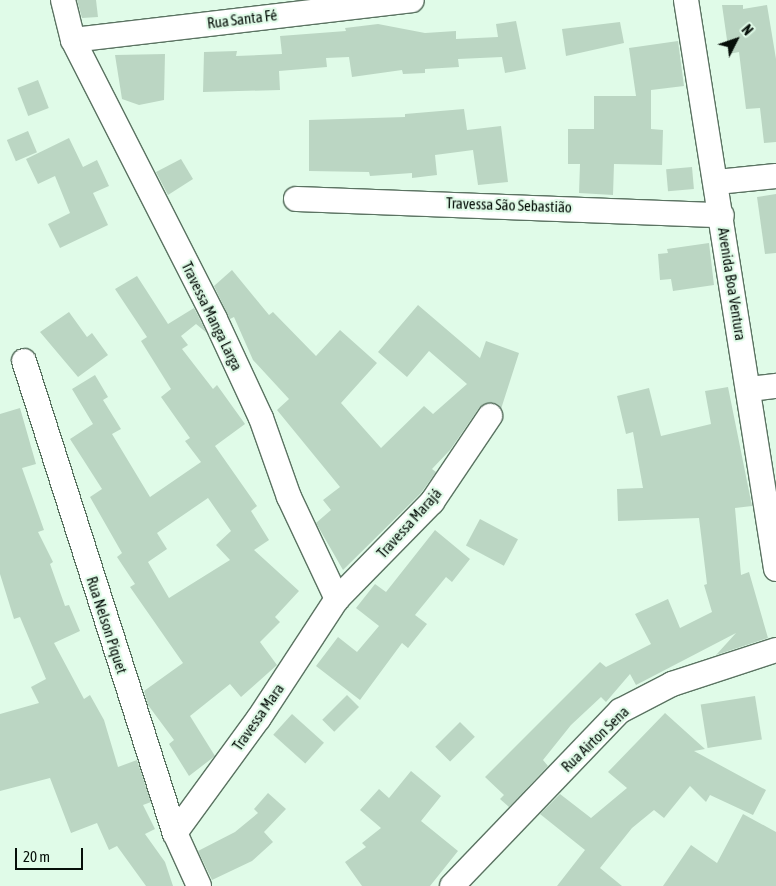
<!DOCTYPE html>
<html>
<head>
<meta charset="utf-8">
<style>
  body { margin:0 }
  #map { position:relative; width:776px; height:886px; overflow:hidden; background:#e0fbe8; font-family:"Asap Condensed",sans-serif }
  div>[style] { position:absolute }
  .building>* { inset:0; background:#bbd6c3; transform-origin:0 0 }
  .roads { filter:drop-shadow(1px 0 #5b7362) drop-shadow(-1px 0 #5b7362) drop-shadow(0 1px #5b7362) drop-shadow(0 -1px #5b7362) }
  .minor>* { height:24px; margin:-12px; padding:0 12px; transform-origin:12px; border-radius:12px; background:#fff }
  span { translate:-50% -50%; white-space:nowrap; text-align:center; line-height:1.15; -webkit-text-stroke:4.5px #e0fbe8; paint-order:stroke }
  .street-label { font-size:15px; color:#060f09 }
  .north { position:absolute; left:711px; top:15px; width:50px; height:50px; -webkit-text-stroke:4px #e0fbe8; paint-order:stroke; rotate:49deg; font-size:14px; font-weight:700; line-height:20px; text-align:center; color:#060f09 }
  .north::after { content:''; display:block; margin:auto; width:18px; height:22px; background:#060f09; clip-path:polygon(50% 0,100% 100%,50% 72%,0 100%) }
  .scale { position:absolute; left:15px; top:848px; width:68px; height:22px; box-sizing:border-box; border:2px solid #060f09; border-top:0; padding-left:6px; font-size:15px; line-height:18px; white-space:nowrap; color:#060f09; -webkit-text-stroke:4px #e0fbe8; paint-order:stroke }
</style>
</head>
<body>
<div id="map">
  <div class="building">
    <div style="clip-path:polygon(77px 0,96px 0,98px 17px,82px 18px)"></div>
    <div style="clip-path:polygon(722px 5px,743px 5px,743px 9px,767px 5px,776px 59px,776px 142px,764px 143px,760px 108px,746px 109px,739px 52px,729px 54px)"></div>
    <div style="clip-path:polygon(516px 21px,526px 69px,505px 73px,502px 57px,458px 59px,459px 67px,425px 69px,425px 73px,403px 74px,402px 70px,352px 77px,349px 57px,326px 58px,327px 67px,279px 71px,280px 90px,203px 92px,204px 52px,237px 51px,236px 56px,282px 54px,280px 36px,346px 31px,345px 28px,378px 24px,425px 33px,456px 31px,456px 39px,498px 37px,496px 24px)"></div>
    <div style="clip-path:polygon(620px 22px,624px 43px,566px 56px,562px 29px)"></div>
    <div style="clip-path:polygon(678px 41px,684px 86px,651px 90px,651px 129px,663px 130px,662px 165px,614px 164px,613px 195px,579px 193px,580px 164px,568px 164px,568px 129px,594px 129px,594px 96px,636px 96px,629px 48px)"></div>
    <div style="clip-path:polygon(165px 54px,164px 100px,139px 105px,122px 99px,115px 55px)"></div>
    <div style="left:38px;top:80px;width:30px;height:22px;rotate:69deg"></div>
    <div style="clip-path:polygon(464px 109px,467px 130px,501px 126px,508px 182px,478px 185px,473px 150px,435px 155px,437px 175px,412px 178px,412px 173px,370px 176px,369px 172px,309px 171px,309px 120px,405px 117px,405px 114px)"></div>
    <div style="left:28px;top:131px;width:23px;height:23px;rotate:67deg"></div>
    <div style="clip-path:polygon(69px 138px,83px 167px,97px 160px,109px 186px,93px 193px,108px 225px,60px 248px,48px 224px,70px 213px,55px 176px,38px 184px,26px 159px)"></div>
    <div style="clip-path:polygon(181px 159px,193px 179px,168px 195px,156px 172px)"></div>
    <div style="left:692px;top:167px;width:22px;height:26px;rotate:85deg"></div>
    <div style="clip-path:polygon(776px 194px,776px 253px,765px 254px,757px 197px)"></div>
    <div style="clip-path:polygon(709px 243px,714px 285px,673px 291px,671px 279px,660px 280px,658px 254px,668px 253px,667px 249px)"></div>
    <div style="clip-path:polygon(232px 270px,269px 315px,273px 312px,316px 356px,340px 330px,377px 363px,341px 403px,381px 448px,424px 406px,433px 414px,467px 384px,429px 351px,407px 377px,378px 352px,418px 305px,480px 358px,486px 341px,519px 353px,501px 409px,490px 402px,479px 408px,450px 450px,432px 469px,436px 472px,421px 493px,343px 570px,316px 523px,331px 510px,323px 500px,340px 487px,277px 410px,289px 399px,253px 360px,234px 317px,230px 319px,214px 286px)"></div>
    <div style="clip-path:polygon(evenodd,137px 276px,168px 324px,194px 308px,207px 333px,196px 324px,181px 336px,188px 345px,182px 349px,213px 389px,217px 385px,245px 424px,215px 446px,257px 506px,251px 511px,269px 540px,254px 550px,299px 591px,275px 617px,280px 622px,260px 642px,277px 665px,241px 697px,230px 684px,190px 716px,215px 756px,189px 776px,169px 744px,174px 740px,148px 705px,144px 691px,183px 663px,130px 587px,135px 584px,117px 557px,122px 553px,90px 497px,102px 489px,70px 439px,93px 424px,72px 389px,95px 375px,108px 397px,103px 400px,121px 429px,112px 434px,150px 497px,201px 462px,185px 441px,190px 438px,161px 397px,171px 389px,141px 341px,147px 337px,115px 289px,137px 276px,208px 498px,231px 531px,216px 545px,230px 560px,169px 598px,148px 562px,167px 549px,157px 533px,208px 498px)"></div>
    <div style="clip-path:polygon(69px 312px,87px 337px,92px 333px,108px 355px,78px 377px,40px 332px)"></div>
    <div style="clip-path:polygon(728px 387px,752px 506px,735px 508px,741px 575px,749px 572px,768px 638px,716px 655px,736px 633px,636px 685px,630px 674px,606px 702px,601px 697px,571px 725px,543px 760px,548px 766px,509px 807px,500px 799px,504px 795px,485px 777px,600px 662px,606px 667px,651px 644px,635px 614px,668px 599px,680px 628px,712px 612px,704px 585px,707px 584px,699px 518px,618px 521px,617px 489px,643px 488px,633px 432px,626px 434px,617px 396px,649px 388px,661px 436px,711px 424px,705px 391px)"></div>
    <div style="clip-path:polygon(20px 408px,36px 464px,22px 468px,44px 530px,38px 532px,53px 562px,50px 564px,65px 606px,69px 605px,80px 631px,54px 643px,84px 699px,90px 695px,104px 720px,118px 767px,137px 760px,151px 802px,143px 805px,155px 829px,145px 834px,165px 862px,173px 886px,146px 886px,117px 846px,109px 850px,97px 823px,71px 833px,50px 778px,0 791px,0 714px,39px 703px,31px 687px,46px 679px,20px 617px,14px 619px,0 574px,0 414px)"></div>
    <div style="left:480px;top:519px;width:43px;height:30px;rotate:28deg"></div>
    <div style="clip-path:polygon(435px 530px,470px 559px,452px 582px,446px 577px,415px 615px,427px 624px,408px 648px,402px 643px,360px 700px,316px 666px,338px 637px,357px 652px,379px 626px,356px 608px,375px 584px,386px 592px)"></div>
    <div style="left:347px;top:695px;width:17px;height:35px;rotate:45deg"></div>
    <div style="left:755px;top:696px;width:44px;height:55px;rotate:81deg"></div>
    <div style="clip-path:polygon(665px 713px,705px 749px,694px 751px,766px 790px,753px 815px,710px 795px,706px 802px,690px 786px,664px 818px,654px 810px,632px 828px,600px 868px,622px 886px,557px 886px,585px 850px,540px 814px,560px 794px,591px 818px,627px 788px,608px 772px)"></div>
    <div style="left:292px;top:714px;width:43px;height:28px;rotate:42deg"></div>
    <div style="left:460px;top:722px;width:21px;height:35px;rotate:45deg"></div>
    <div style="clip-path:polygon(411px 771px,441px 796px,421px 821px,458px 851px,430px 886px,362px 886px,345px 862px,366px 847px,362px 843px,381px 828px,360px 810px,379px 789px,389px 798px)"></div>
    <div style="clip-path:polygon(268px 793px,286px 809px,264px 832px,273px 842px,252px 861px,212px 880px,198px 851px,235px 832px,258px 813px,254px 809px)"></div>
    <div style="clip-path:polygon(743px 814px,776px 832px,776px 886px,663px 886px,691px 845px,717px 863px)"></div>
  </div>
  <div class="roads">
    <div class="minor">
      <div style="left:63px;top:0;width:41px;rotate:76deg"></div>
      <div style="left:73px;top:40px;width:313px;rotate:63deg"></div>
      <div style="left:215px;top:319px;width:109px;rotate:65.1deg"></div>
      <div style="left:261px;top:418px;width:84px;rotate:70.5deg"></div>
      <div style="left:289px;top:497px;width:113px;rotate:64.8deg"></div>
      <div style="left:686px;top:0;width:576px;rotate:81.01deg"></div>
      <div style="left:73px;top:40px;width:341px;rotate:-6.7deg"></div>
      <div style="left:717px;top:182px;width:59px;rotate:-5.8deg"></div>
      <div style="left:296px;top:199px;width:426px;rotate:2.2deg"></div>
      <div style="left:24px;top:361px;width:496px;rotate:72.3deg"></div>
      <div style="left:175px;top:833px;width:58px;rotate:65.6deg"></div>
      <div style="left:750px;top:389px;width:26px;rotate:-7deg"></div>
      <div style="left:175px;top:833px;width:142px;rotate:-53.9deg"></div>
      <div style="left:259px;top:718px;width:142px;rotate:-56.8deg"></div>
      <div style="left:337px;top:599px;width:136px;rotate:-45.6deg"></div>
      <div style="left:432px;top:502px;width:104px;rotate:-56deg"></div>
      <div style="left:452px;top:886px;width:243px;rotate:-46.2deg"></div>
      <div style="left:620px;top:711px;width:59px;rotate:-27.4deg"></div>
      <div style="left:672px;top:684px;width:109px;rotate:-18.1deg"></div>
    </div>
  </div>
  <div class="street-label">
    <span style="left:242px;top:19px;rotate:-7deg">Rua Santa Fé</span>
    <span style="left:509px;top:205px;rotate:2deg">Travessa São Sebastião</span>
    <span style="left:732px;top:284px;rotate:81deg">Avenida Boa Ventura</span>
    <span style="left:212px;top:316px;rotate:64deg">Travessa Manga Larga</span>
    <span style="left:409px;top:523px;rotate:-48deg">Travessa Marajá</span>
    <span style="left:107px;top:625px;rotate:72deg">Rua Nelson Piquet</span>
    <span style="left:258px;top:717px;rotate:-55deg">Travessa Mara</span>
    <span style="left:595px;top:739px;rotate:-44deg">Rua Airton Sena</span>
  </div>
  <div class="north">N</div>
  <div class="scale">20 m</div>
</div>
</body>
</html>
